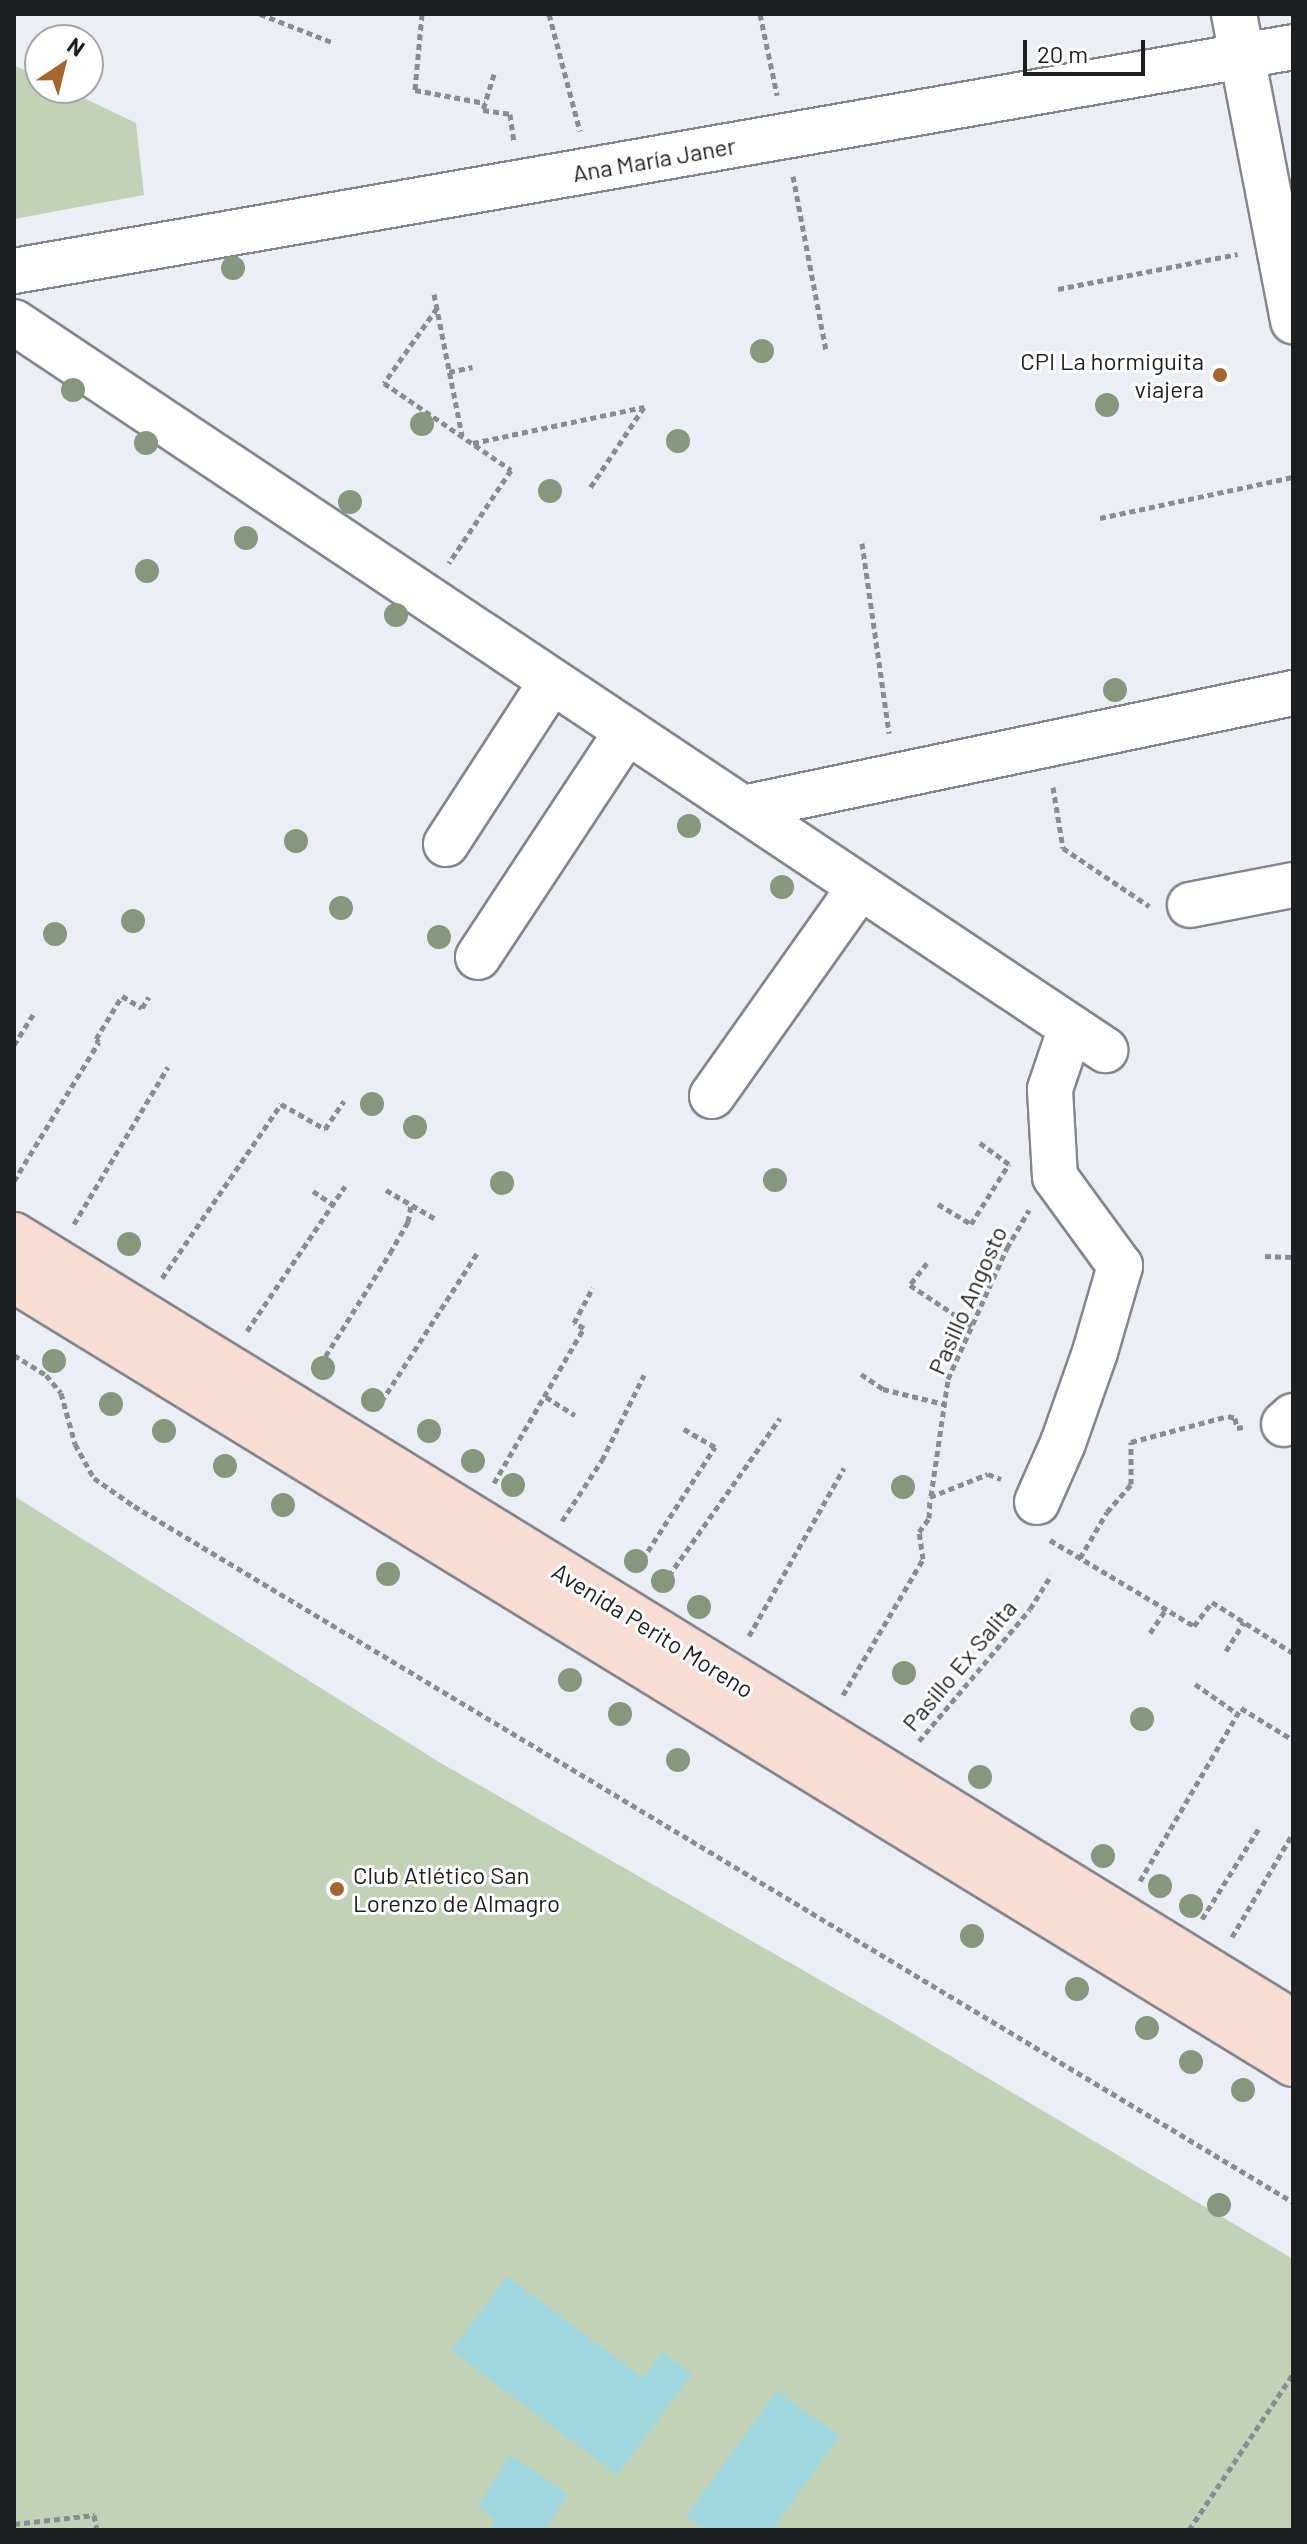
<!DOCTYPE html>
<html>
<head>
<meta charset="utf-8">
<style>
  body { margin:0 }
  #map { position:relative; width:1307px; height:2544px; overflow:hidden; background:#ebeff5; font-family:Barlow,sans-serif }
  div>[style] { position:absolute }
  .green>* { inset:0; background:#c1d2b7 }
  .water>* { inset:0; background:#a0d7df }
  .path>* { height:5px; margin-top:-2.5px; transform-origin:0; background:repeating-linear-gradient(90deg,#898c90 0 6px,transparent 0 10px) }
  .roads { filter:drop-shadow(2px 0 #83868c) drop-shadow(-2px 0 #83868c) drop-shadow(0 2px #83868c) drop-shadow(0 -2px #83868c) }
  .minor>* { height:44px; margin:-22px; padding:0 22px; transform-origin:22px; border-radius:22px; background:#fff }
  .major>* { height:44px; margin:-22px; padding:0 22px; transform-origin:22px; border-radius:22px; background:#f7ddd3 }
  .trees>* { width:24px; height:24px; margin:-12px; border-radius:50%; background:#85977d }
  .dots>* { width:22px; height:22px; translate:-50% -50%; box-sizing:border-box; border:4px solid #fff; border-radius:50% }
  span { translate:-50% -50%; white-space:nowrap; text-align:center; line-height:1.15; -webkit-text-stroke:6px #fff; paint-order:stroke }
  .street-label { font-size:24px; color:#1c1e20 }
  .poi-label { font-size:24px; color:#1c1e20 }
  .right { translate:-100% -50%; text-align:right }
  .left { translate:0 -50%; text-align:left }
  .frame { position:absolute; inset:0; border:16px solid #1c1e20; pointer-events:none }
  .north { position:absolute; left:24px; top:24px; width:80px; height:80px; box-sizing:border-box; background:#fff; border:2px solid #a4a5a6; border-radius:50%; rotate:35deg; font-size:22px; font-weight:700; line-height:32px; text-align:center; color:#1c1e20 }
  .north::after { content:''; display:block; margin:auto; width:28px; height:36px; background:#a5672d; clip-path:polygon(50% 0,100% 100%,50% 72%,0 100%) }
  .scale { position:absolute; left:1023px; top:40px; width:122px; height:36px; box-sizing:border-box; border:4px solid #1c1e20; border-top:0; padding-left:10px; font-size:24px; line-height:28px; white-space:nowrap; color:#1c1e20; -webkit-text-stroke:6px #fff; paint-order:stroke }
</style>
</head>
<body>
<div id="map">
  <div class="green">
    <div style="clip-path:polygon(14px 65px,40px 78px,40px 88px,63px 88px,136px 123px,144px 195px,14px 219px)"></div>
    <div style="clip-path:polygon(14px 1496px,439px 1762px,883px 2016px,1293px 2259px,1293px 2530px,14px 2530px)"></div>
  </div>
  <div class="water">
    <div style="clip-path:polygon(507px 2276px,643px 2378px,663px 2352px,692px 2374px,617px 2475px,451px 2351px)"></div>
    <div style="clip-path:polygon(777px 2391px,840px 2436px,772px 2530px,705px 2530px,686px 2516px)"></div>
    <div style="clip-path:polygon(510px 2454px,568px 2495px,545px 2530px,489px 2530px,495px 2520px,478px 2506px)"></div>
  </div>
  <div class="path">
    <div style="left:260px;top:14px;width:77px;rotate:21.3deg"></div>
    <div style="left:422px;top:14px;width:76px;rotate:95.3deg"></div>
    <div style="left:415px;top:90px;width:71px;rotate:10.5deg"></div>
    <div style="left:549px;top:14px;width:121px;rotate:75.2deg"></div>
    <div style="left:760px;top:14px;width:83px;rotate:78.1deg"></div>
    <div style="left:494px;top:74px;width:38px;rotate:107deg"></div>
    <div style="left:483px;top:110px;width:27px;rotate:8deg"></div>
    <div style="left:510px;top:114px;width:28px;rotate:82deg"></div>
    <div style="left:793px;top:176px;width:178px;rotate:79.3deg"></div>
    <div style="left:1058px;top:289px;width:183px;rotate:-11deg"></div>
    <div style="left:434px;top:294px;width:144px;rotate:78.8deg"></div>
    <div style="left:437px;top:308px;width:92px;rotate:125.2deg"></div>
    <div style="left:384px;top:383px;width:154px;rotate:34.4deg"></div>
    <div style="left:511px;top:470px;width:112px;rotate:123.7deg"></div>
    <div style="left:449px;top:372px;width:24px;rotate:-12deg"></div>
    <div style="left:473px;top:443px;width:175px;rotate:-11.9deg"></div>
    <div style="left:644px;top:407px;width:97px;rotate:123.7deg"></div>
    <div style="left:1100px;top:518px;width:197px;rotate:-12deg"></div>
    <div style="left:862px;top:543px;width:192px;rotate:81.9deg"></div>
    <div style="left:1053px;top:787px;width:62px;rotate:80.7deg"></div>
    <div style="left:1063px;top:848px;width:104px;rotate:34deg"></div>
    <div style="left:14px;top:1045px;width:38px;rotate:-58deg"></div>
    <div style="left:14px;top:1181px;width:163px;rotate:-58.6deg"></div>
    <div style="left:99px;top:1042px;width:4px;rotate:-135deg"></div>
    <div style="left:96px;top:1039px;width:50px;rotate:-58.8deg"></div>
    <div style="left:122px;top:996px;width:23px;rotate:31deg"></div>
    <div style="left:142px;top:1008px;width:13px;rotate:-58deg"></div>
    <div style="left:386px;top:1190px;width:56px;rotate:30.3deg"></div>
    <div style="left:313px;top:1191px;width:23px;rotate:34deg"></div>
    <div style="left:938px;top:1204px;width:39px;rotate:31deg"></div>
    <div style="left:971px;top:1224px;width:71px;rotate:-57.7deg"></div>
    <div style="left:1009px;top:1164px;width:37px;rotate:-144deg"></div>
    <div style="left:74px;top:1224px;width:183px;rotate:-59.1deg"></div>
    <div style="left:1265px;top:1256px;width:28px;rotate:2deg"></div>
    <div style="left:927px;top:1263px;width:28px;rotate:128deg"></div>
    <div style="left:910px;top:1285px;width:74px;rotate:33.5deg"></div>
    <div style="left:162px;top:1278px;width:211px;rotate:-55.6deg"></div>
    <div style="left:281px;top:1104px;width:51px;rotate:29.6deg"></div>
    <div style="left:325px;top:1129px;width:34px;rotate:-56deg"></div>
    <div style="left:247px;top:1331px;width:175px;rotate:-55.9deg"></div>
    <div style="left:14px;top:1355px;width:38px;rotate:32deg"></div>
    <div style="left:46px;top:1375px;width:23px;rotate:50deg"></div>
    <div style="left:61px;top:1393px;width:53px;rotate:74.6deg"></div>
    <div style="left:75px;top:1444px;width:39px;rotate:61deg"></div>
    <div style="left:94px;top:1478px;width:49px;rotate:35deg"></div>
    <div style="left:134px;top:1506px;width:1352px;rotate:30.99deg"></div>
    <div style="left:315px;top:1373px;width:142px;rotate:-58deg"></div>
    <div style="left:390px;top:1253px;width:36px;rotate:-60deg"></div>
    <div style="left:408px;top:1222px;width:17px;rotate:-80deg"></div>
    <div style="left:861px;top:1374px;width:27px;rotate:34deg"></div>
    <div style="left:883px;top:1389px;width:63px;rotate:13.8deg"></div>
    <div style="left:546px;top:1397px;width:34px;rotate:32deg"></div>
    <div style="left:376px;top:1410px;width:188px;rotate:-57.2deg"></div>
    <div style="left:494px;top:1483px;width:179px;rotate:-59.9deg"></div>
    <div style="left:584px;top:1328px;width:11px;rotate:-153deg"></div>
    <div style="left:574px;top:1323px;width:40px;rotate:-62deg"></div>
    <div style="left:931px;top:1496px;width:118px;rotate:-81.7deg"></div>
    <div style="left:948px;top:1379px;width:144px;rotate:-65.8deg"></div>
    <div style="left:1007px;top:1248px;width:44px;rotate:-59.9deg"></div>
    <div style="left:562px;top:1521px;width:73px;rotate:-56.7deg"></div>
    <div style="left:602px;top:1460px;width:95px;rotate:-63.7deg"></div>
    <div style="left:1050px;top:1540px;width:168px;rotate:30.8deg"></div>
    <div style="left:1194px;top:1626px;width:30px;rotate:-53deg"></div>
    <div style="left:1212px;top:1602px;width:96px;rotate:32.2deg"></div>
    <div style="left:1080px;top:1558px;width:53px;rotate:-59.6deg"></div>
    <div style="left:1107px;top:1512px;width:37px;rotate:-49deg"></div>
    <div style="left:1131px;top:1484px;width:42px;rotate:-90deg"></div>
    <div style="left:1131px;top:1442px;width:100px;rotate:-15deg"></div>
    <div style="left:1228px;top:1416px;width:7px;rotate:16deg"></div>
    <div style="left:1235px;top:1418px;width:10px;rotate:79deg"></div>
    <div style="left:1237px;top:1428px;width:6px;rotate:-9deg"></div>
    <div style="left:637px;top:1568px;width:144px;rotate:-57.2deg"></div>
    <div style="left:715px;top:1447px;width:39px;rotate:-150deg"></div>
    <div style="left:663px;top:1584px;width:203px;rotate:-54.8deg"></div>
    <div style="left:1150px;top:1633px;width:29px;rotate:-56deg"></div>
    <div style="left:749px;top:1636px;width:193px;rotate:-60.5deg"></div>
    <div style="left:1226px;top:1651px;width:34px;rotate:-58deg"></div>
    <div style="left:1195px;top:1684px;width:52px;rotate:34.9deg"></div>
    <div style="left:843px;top:1695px;width:158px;rotate:-59.5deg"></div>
    <div style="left:923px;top:1559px;width:27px;rotate:-98deg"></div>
    <div style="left:919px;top:1532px;width:17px;rotate:-54deg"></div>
    <div style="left:929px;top:1518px;width:21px;rotate:-87deg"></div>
    <div style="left:930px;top:1497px;width:62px;rotate:-21.6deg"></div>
    <div style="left:988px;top:1474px;width:14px;rotate:21deg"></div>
    <div style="left:919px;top:1741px;width:172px;rotate:-49.9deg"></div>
    <div style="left:1030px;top:1609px;width:40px;rotate:-58deg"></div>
    <div style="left:1140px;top:1881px;width:200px;rotate:-59.7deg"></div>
    <div style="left:1241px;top:1708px;width:61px;rotate:31.6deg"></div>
    <div style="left:1202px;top:1919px;width:107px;rotate:-57.9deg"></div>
    <div style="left:1232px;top:1937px;width:121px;rotate:-59.6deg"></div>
    <div style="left:14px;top:2524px;width:81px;rotate:-6.4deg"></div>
    <div style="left:94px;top:2515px;width:15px;rotate:79deg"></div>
    <div style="left:1189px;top:2530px;width:187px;rotate:-56.3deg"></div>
  </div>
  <div class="roads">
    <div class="minor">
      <div style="left:1234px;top:14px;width:313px;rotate:79.1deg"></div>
      <div style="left:14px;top:271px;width:1298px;rotate:-9.93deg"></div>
      <div style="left:14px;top:322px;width:1312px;rotate:33.71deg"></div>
      <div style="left:743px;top:808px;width:562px;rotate:-11.81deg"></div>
      <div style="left:446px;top:844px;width:194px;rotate:-57deg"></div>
      <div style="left:1190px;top:905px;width:105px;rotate:-11deg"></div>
      <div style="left:478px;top:957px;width:271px;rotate:-56.6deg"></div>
      <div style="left:712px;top:1096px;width:256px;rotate:-54.7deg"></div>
      <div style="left:1284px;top:1424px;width:12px;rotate:-42deg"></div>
      <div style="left:1037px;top:1502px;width:64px;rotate:-66.2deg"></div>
      <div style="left:1063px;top:1443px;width:96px;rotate:-70.6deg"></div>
      <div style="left:1095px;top:1352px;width:90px;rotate:-73.8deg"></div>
      <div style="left:1120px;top:1266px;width:110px;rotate:-126.1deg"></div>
      <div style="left:1055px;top:1177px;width:88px;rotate:-93.3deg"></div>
      <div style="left:1050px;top:1089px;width:65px;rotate:-71.3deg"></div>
    </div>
    <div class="major">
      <div style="left:14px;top:1235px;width:1502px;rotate:31.61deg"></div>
      <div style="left:14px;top:1280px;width:1500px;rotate:31.51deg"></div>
    </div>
  </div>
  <div class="trees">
    <div style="left:233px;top:268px"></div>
    <div style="left:762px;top:351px"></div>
    <div style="left:73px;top:390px"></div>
    <div style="left:1107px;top:405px"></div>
    <div style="left:422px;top:424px"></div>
    <div style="left:678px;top:441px"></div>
    <div style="left:146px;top:443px"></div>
    <div style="left:550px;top:491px"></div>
    <div style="left:350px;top:502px"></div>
    <div style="left:246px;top:538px"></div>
    <div style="left:147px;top:571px"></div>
    <div style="left:396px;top:615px"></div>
    <div style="left:1115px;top:690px"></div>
    <div style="left:689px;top:826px"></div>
    <div style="left:296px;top:841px"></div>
    <div style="left:782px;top:887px"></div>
    <div style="left:341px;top:908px"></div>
    <div style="left:133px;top:921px"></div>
    <div style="left:55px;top:934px"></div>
    <div style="left:439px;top:937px"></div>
    <div style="left:372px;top:1104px"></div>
    <div style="left:415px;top:1127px"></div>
    <div style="left:775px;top:1180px"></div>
    <div style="left:502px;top:1183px"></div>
    <div style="left:129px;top:1244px"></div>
    <div style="left:54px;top:1361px"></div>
    <div style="left:323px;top:1368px"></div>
    <div style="left:373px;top:1400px"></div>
    <div style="left:111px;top:1404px"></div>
    <div style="left:164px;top:1431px"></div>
    <div style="left:429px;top:1431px"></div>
    <div style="left:473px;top:1461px"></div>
    <div style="left:225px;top:1466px"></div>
    <div style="left:513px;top:1485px"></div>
    <div style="left:903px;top:1487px"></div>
    <div style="left:283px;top:1505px"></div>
    <div style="left:636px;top:1561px"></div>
    <div style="left:388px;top:1574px"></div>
    <div style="left:663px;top:1581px"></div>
    <div style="left:699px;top:1607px"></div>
    <div style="left:904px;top:1673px"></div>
    <div style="left:570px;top:1680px"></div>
    <div style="left:620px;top:1714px"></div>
    <div style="left:1142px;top:1719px"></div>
    <div style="left:678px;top:1760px"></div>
    <div style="left:980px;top:1777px"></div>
    <div style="left:1103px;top:1856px"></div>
    <div style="left:1160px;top:1886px"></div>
    <div style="left:1191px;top:1906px"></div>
    <div style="left:972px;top:1936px"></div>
    <div style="left:1077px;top:1989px"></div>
    <div style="left:1147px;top:2028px"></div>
    <div style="left:1191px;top:2062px"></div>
    <div style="left:1243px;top:2090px"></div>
    <div style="left:1219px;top:2205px"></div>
  </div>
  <div class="dots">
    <div style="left:1220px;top:375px;background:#a5672d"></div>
    <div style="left:337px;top:1889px;background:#a5672d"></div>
  </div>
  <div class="street-label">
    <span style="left:654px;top:159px;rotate:-10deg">Ana María Janer</span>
    <span style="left:967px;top:1300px;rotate:-66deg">Pasillo Angosto</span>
    <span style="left:653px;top:1630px;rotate:32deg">Avenida Perito Moreno</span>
    <span style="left:959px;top:1665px;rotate:-50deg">Pasillo Ex Salita</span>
  </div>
  <div class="poi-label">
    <span class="right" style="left:1204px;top:375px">CPI La hormiguita<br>viajera</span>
    <span class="left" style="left:353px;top:1889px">Club Atlético San<br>Lorenzo de Almagro</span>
  </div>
  <div class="frame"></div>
  <div class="north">N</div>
  <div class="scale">20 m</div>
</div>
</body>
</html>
